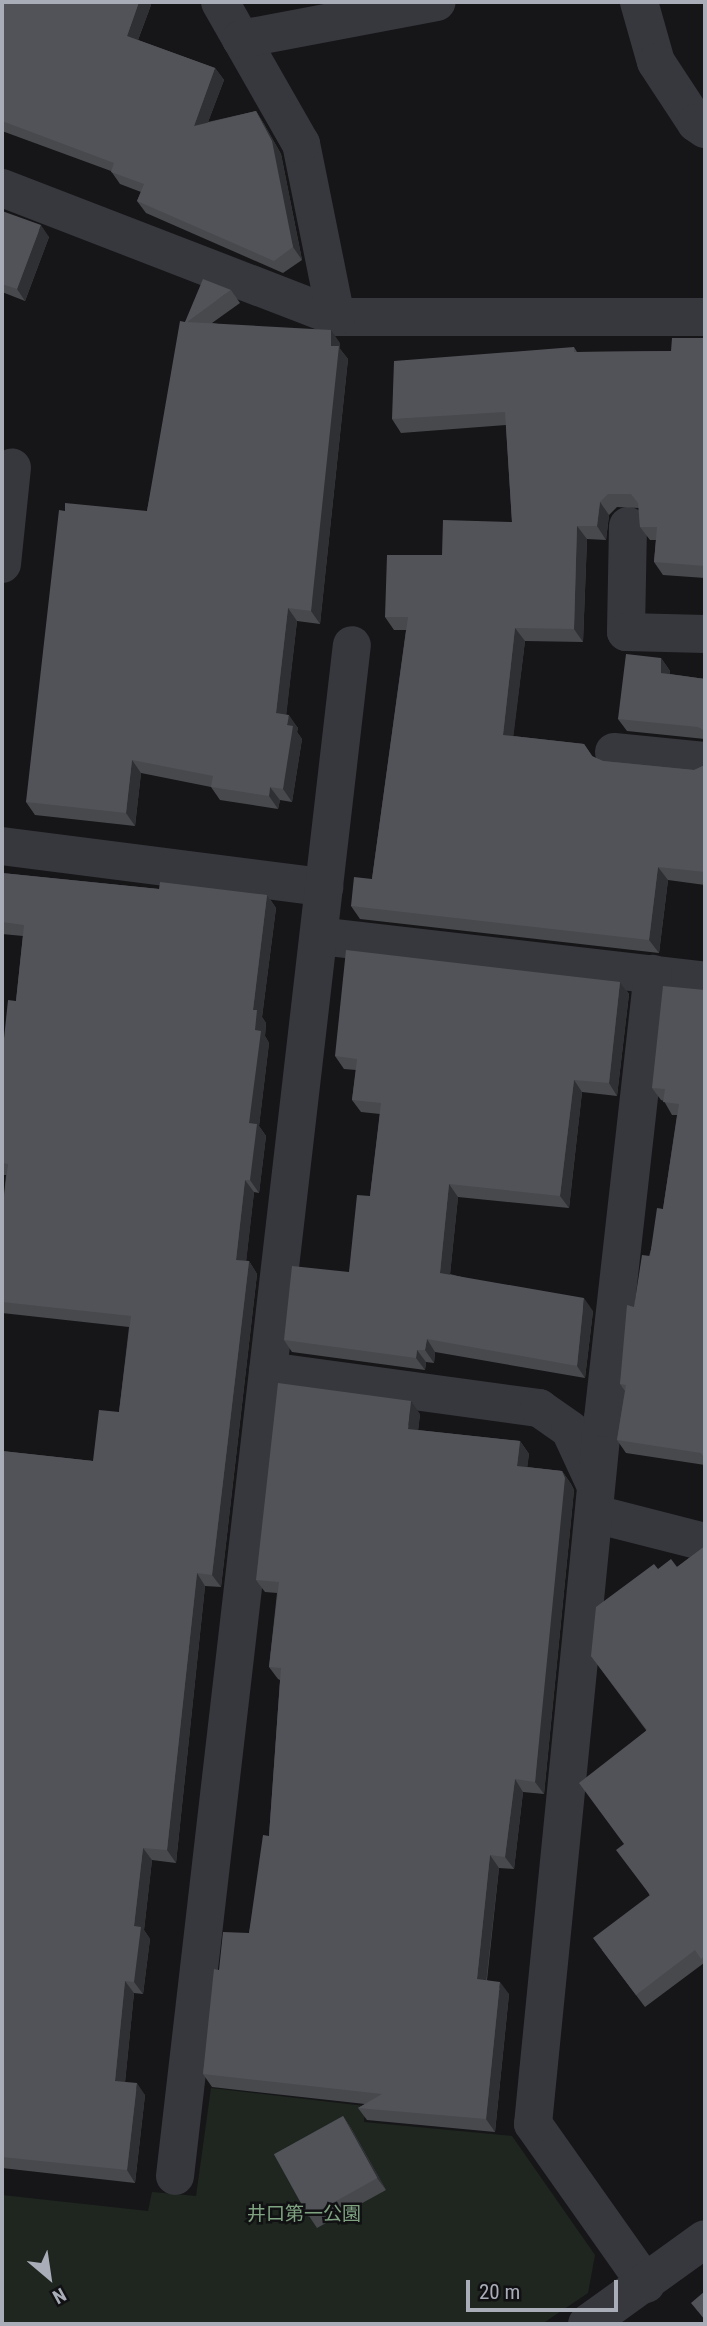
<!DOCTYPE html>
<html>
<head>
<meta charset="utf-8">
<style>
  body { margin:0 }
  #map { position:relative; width:707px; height:2326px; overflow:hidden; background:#161618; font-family:"Roboto Condensed","Noto Sans JP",sans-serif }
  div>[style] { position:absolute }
  .green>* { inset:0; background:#1e261f }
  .street>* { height:38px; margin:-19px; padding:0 19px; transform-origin:19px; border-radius:19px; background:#37383d }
  .wall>* { inset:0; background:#47494d }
  .shaded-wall>* { inset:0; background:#2f3033 }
  .building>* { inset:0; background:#525359; transform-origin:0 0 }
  span { translate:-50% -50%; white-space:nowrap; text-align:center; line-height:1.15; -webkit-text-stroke:5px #111113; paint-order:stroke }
  .park-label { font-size:19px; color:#7fa381 }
  .frame { position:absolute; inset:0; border:4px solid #a8adb8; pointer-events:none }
  .north { position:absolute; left:14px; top:2242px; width:70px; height:70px; -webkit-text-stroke:5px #111113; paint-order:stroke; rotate:151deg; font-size:19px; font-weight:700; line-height:28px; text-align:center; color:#a8adb8 }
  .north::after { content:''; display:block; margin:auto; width:24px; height:32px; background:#a8adb8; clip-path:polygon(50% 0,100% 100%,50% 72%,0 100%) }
  .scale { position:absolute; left:466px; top:2280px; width:152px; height:32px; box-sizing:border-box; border:4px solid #a8adb8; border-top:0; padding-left:9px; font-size:21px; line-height:24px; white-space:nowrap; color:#a8adb8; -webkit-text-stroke:5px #111113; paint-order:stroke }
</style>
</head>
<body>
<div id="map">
  <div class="green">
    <div style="clip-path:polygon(211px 2088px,365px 2106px,364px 2122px,512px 2136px,595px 2255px,588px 2293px,542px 2324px,2px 2324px,2px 2195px,148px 2211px,152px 2192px,196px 2196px)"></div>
  </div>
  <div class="street">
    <div style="left:220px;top:2px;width:43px;rotate:60.4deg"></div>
    <div style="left:639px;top:2px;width:62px;rotate:74.2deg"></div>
    <div style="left:656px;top:62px;width:73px;rotate:56.7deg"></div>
    <div style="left:696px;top:123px;width:11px;rotate:34deg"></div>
    <div style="left:2px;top:188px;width:358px;rotate:21.1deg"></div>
    <div style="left:336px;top:317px;width:369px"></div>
    <div style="left:336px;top:317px;width:177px;rotate:-101.4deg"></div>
    <div style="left:301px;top:144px;width:121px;rotate:-119.7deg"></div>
    <div style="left:241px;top:39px;width:199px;rotate:-10.7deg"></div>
    <div style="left:628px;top:526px;width:106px;rotate:91.1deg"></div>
    <div style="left:626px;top:632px;width:79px;rotate:1.5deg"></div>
    <div style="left:2px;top:564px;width:97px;rotate:-84.1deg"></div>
    <div style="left:614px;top:752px;width:91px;rotate:5.6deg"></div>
    <div style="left:2px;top:846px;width:325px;rotate:7.3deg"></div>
    <div style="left:319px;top:936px;width:389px;rotate:6.6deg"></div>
    <div style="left:268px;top:1371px;width:274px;rotate:7.8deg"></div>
    <div style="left:539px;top:1408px;width:38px;rotate:35deg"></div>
    <div style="left:570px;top:1430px;width:60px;rotate:65.2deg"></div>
    <div style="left:595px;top:1514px;width:114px;rotate:14.3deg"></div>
    <div style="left:175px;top:2176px;width:1541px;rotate:-83.41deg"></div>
    <div style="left:646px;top:2284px;width:196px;rotate:-125.2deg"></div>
    <div style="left:533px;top:2124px;width:709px;rotate:-84.34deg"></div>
    <div style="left:603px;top:1418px;width:447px;rotate:-83.6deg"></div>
    <div style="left:587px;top:2324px;width:145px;rotate:-35.8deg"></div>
  </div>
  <div class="wall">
    <div style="clip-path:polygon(2px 2px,149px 2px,151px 5px,138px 40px,215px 68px,224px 80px,208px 122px,256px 111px,264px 124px,281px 154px,302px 260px,283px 273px,146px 213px,137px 201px,141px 192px,120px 184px,111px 171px,2px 131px)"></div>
    <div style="clip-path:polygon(2px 211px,49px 237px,25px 301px,2px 292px)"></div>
    <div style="clip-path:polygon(231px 290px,240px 303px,212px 323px,340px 343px,340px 349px,348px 359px,320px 624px,297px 621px,286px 715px,298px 728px,297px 732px,302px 739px,292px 802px,280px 800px,278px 809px,220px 800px,211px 787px,141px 773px,135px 826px,35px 815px,26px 802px,147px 511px,185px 322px)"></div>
    <div style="clip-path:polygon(705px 338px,705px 578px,663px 575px,654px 562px,656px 540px,650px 540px,640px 527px,639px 508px,617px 507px,609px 515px,606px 540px,587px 539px,583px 642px,525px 641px,513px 736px,584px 744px,593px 757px,603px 761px,694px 770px,705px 765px,705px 885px,668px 880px,659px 953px,360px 919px,351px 906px,372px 879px,406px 630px,394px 630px,385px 617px,442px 555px,512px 522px,506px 425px,401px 433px,392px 419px,574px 347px,577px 352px,671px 351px)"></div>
    <div style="clip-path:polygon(661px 658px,670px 671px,670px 674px,705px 679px,705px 739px,627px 731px,618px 719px)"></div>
    <div style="clip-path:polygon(2px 873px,159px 889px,267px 895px,276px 908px,262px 1017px,266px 1023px,265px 1036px,269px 1043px,259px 1126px,266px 1136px,259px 1193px,254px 1192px,246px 1261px,249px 1261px,257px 1274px,221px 1587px,205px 1586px,176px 1863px,152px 1860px,144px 1930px,150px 1939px,143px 1994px,134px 1993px,125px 2082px,145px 2095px,135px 2183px,2px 2168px,2px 1451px,93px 1461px,119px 1412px,129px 1327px,2px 1313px,2px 1214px,6px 1175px,2px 1175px,2px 1058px,16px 1001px,23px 936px,2px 934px)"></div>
    <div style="clip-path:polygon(620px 982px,629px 994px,617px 1096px,582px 1092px,569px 1208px,458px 1197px,450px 1274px,593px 1311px,585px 1378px,435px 1352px,434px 1363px,426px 1362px,425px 1370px,292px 1352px,284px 1340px,349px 1272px,370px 1196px,380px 1114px,361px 1112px,352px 1100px,356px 1070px,344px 1069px,335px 1056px)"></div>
    <div style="clip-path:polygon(705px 990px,705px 1465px,626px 1453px,617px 1440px,625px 1391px,620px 1384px,634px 1307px,663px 1209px,677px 1115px,672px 1115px,664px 1101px,661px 1100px,652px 1088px)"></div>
    <div style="clip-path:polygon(420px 1414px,418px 1430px,520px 1441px,529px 1454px,527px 1467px,562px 1471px,571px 1484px,574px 1490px,544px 1794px,523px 1792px,514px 1869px,499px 1868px,487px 1980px,509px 1994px,495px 2132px,367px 2120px,358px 2108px,365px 2104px,212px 2087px,203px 2074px,219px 1970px,249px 1933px,269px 1836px,280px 1680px,278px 1679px,269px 1667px,277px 1593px,265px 1592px,256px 1580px)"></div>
    <div style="clip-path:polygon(705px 1546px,705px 1965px,704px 1963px,645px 2007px,602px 1950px,650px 1896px,624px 1845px,646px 1730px,591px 1656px,658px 1569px,677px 1567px)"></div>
    <div style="clip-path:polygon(343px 2116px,351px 2128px,386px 2190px,317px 2228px,309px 2216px)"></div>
  </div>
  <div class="shaded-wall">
    <div style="clip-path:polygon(139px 2px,149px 2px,151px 5px,135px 48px,127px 36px)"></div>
    <div style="clip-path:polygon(215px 68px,224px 80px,202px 138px,194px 126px)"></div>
    <div style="clip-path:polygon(256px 111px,264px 124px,281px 154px,302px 260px,293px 247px)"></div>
    <div style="clip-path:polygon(41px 225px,49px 237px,25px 301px,17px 289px)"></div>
    <div style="clip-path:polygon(331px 330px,340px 343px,340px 349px,348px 359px,320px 624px,311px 611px)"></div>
    <div style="clip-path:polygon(600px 502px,609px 515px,606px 540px,597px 526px)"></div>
    <div style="clip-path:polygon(577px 526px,587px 539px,583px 642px,574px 629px)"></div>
    <div style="clip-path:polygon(288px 608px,297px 621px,285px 726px,276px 713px)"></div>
    <div style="clip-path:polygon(515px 628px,525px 641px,512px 748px,503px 735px)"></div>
    <div style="clip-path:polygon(661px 658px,670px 671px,670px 686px,661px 673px)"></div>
    <div style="clip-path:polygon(289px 715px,298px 728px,297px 732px,302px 739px,292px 802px,283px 789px,287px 725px)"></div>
    <div style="clip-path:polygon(132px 760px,141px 773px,135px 826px,126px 813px)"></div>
    <div style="clip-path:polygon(270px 787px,280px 800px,278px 809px,269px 796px)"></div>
    <div style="clip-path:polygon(658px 867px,668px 880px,659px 953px,649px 940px)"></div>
    <div style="clip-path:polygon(267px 895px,276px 908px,262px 1017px,266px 1023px,265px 1036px,269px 1043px,259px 1126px,266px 1136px,259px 1193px,250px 1180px,249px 1123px,255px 1030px,253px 1010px)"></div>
    <div style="clip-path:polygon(620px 982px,629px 994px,617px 1096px,609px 1083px)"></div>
    <div style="clip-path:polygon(574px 1080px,582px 1092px,569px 1208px,560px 1196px)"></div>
    <div style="clip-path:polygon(245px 1180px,254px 1192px,245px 1272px,236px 1260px)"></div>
    <div style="clip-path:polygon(449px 1184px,458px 1197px,449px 1285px,440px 1273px)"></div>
    <div style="clip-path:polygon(249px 1261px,257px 1274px,221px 1587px,212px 1575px)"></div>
    <div style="clip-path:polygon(584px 1298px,593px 1311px,585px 1378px,577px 1366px)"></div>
    <div style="clip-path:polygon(427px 1339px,435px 1352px,434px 1363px,425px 1350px)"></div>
    <div style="clip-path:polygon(417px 1350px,426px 1362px,425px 1370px,416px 1358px)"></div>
    <div style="clip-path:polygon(411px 1401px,420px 1414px,417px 1442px,408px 1429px)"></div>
    <div style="clip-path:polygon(520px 1441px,529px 1454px,526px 1478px,517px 1466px)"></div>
    <div style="clip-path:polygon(562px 1471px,571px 1484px,574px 1490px,544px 1794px,535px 1782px)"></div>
    <div style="clip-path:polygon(197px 1573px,205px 1586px,176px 1863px,167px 1850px)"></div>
    <div style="clip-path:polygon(515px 1779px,523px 1792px,514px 1869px,505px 1857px)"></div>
    <div style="clip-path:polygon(143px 1848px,152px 1860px,144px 1930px,150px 1939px,143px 1994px,134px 1982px,134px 1926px)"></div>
    <div style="clip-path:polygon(490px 1855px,499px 1868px,485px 1992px,477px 1979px)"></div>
    <div style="clip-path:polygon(125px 1981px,134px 1993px,124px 2093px,115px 2081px)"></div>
    <div style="clip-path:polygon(500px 1982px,509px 1994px,495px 2132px,486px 2119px)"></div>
    <div style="clip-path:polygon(137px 2083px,145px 2095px,135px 2183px,127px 2170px)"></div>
    <div style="clip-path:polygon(343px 2116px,351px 2128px,386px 2190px,377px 2178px)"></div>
  </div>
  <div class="building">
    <div style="clip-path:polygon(2px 2px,139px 2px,127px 36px,215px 68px,194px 126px,256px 111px,272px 141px,293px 247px,274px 261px,137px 201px,144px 184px,111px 172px,114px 163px,2px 121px)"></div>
    <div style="clip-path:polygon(2px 211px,41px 225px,17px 289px,2px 284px)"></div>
    <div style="clip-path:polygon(203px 279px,231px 290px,187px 322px,331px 330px,331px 346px,339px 346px,311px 611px,288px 608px,276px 713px,289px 715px,287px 725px,293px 726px,283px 789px,270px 787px,269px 796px,211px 787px,213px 776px,132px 760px,126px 813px,26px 802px,59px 510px,65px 511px,65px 503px,147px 511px,180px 321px,185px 322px)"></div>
    <div style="clip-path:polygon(672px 338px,705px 338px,705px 566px,654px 562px,657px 527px,640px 527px,638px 503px,631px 494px,608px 494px,600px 502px,597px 526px,577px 526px,574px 629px,515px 628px,503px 735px,584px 744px,592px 756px,603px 761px,694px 770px,705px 765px,705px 872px,658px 867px,649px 940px,351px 906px,354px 877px,372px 879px,408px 617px,385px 617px,387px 555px,442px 555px,443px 520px,512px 522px,505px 412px,392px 419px,394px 361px,574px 347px,574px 352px,671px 351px)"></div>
    <div style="clip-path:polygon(626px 654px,661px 658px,661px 673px,705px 679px,705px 731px,698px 727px,618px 719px)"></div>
    <div style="clip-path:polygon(2px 873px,159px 889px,160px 882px,267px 895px,253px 1010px,257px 1010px,255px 1030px,261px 1031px,249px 1123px,257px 1124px,250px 1180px,245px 1180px,236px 1260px,249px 1261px,212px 1575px,197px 1573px,167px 1850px,143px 1848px,134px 1926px,141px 1927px,134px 1982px,125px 1981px,115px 2081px,137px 2083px,127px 2170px,2px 2157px,2px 1451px,93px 1461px,99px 1410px,119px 1412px,131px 1316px,2px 1302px,2px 1214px,8px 1164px,2px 1163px,2px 1058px,8px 1000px,16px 1001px,24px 925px,2px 922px)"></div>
    <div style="clip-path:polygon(346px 950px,620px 982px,609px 1083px,574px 1080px,560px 1196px,449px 1184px,440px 1273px,584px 1298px,577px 1366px,427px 1339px,425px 1350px,417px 1350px,416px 1358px,284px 1340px,292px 1266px,349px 1272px,357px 1195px,370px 1196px,381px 1103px,352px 1100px,357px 1059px,335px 1056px)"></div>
    <div style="clip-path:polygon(663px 986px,705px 990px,705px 1459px,701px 1453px,617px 1440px,626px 1385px,620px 1384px,627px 1305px,634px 1307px,642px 1255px,650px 1256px,657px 1208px,663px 1209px,679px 1104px,663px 1102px,665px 1089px,652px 1088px)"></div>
    <div style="clip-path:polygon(278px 1383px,411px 1401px,408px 1429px,520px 1441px,517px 1466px,562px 1471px,565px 1478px,535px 1782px,515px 1779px,505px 1857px,490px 1855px,477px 1979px,500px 1982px,486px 2119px,358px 2108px,382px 2094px,203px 2074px,214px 1969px,219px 1970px,223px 1932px,249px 1933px,263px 1835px,269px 1836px,281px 1668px,269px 1667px,279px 1582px,256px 1580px)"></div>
    <div style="clip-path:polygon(705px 1546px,705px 1956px,701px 1959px,695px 1950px,636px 1995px,593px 1938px,650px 1895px,616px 1850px,624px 1844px,579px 1783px,647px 1730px,591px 1656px,596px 1607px,654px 1564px,658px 1569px,671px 1559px,677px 1567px)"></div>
    <div style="left:343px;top:2116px;width:71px;height:79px;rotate:61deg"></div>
    <div style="clip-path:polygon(705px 2291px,705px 2320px,691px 2303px)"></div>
  </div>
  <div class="park-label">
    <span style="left:304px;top:2214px">井口第一公園</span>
  </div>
  <div class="frame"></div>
  <div class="north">N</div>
  <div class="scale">20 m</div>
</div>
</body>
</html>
